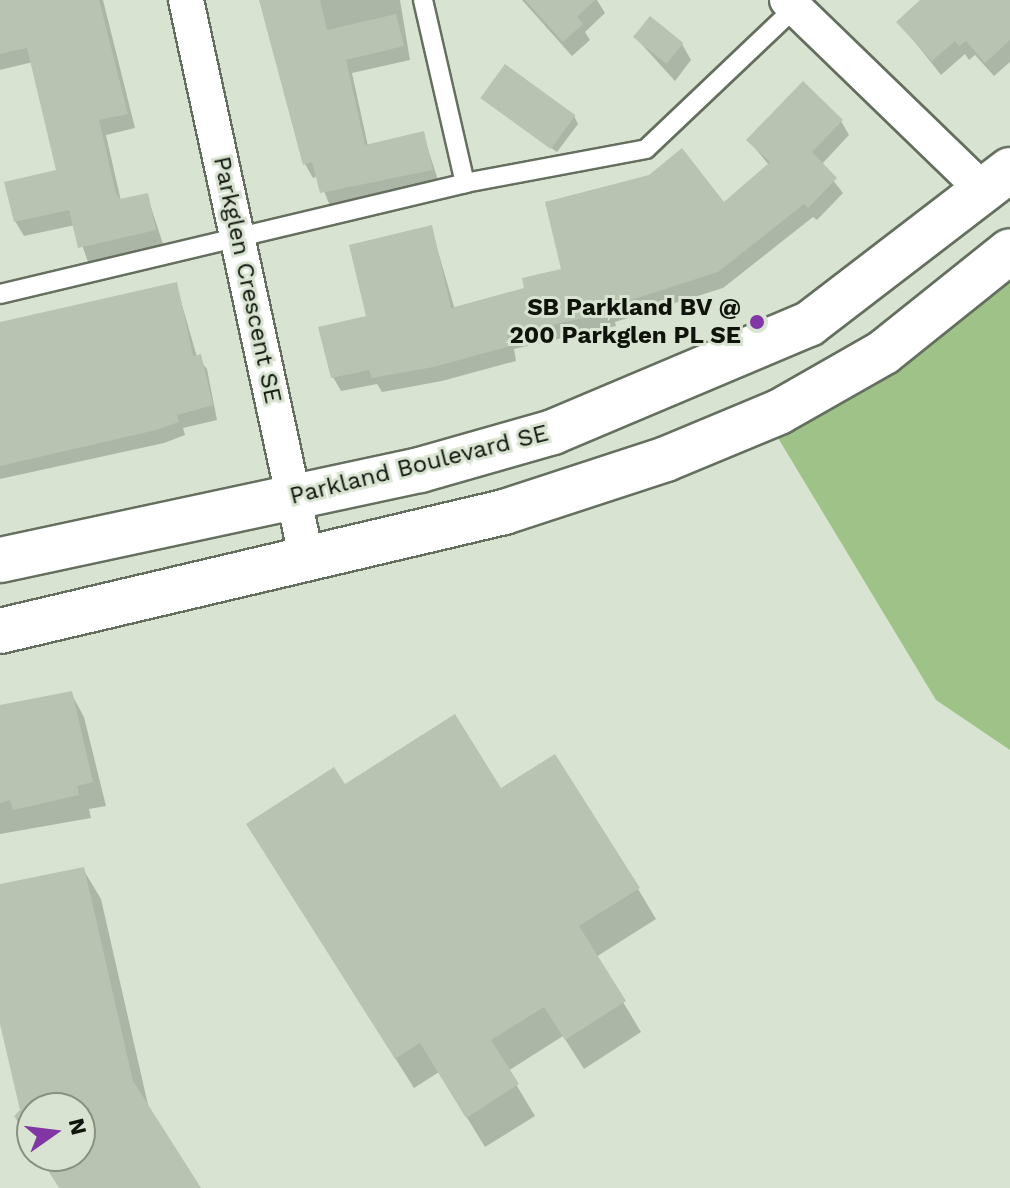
<!DOCTYPE html>
<html>
<head>
<meta charset="utf-8">
<style>
  body { margin:0 }
  #map { position:relative; width:1010px; height:1188px; overflow:hidden; background:#d8e4d1; font-family:"Work Sans",sans-serif }
  div>[style] { position:absolute }
  .green>* { inset:0; background:#9fc288 }
  .shadow>* { inset:0; background:#0003 }
  .building>* { inset:0; background:#b8c3b1; transform-origin:0 0 }
  .roads { filter:drop-shadow(2px 0 #656f5f) drop-shadow(-2px 0 #656f5f) drop-shadow(0 2px #656f5f) drop-shadow(0 -2px #656f5f) }
  .lane>* { height:18px; margin:-9px; padding:0 9px; transform-origin:9px; border-radius:9px; background:#fff }
  .street>* { height:34px; margin:-17px; padding:0 17px; transform-origin:17px; border-radius:17px; background:#fff }
  .secondary>* { height:44px; margin:-22px; padding:0 22px; transform-origin:22px; border-radius:22px; background:#fff }
  .dots>* { width:22px; height:22px; translate:-50% -50%; box-sizing:border-box; border:4px solid #d8e4d1; border-radius:50% }
  span { translate:-50% -50%; white-space:nowrap; text-align:center; line-height:1.15; -webkit-text-stroke:6px #d8e4d1; paint-order:stroke }
  .street-label { font-size:24px; color:#0f130c }
  .poi-label { font-size:24px; color:#0f130c; font-weight:700 }
  .right { translate:-100% -50%; text-align:right }
  .north { position:absolute; left:16px; top:1092px; width:80px; height:80px; box-sizing:border-box; background:#d8e4d1; border:2px solid #889082; border-radius:50%; rotate:76deg; font-size:22px; font-weight:700; line-height:32px; text-align:center; color:#0f130c }
  .north::after { content:''; display:block; margin:auto; width:28px; height:36px; background:#8235a5; clip-path:polygon(50% 0,100% 100%,50% 72%,0 100%) }
</style>
</head>
<body>
<div id="map">
  <div class="green">
    <div style="clip-path:polygon(1010px 265px,1010px 750px,936px 700px,775px 433px)"></div>
  </div>
  <div class="shadow">
    <div style="clip-path:polygon(0 0,103px 0,135px 128px,106px 135px,121px 201px,147px 195px,163px 244px,88px 262px,75px 225px,24px 236px,15px 221px,58px 171px,33px 62px,0 70px)"></div>
    <div style="clip-path:polygon(262px 0,400px 0,410px 60px,352px 73px,368px 146px,423px 134px,439px 183px,330px 206px,318px 176px,313px 178px,305px 164px)"></div>
    <div style="clip-path:polygon(522px 0,597px 0,605px 13px,585px 32px,590px 40px,572px 56px)"></div>
    <div style="clip-path:polygon(923px 0,1010px 0,1010px 62px,994px 76px,975px 55px,969px 60px,965px 54px,941px 75px,899px 22px)"></div>
    <div style="clip-path:polygon(635px 37px,682px 44px,691px 60px,675px 81px)"></div>
    <div style="clip-path:polygon(482px 98px,574px 116px,578px 124px,557px 152px)"></div>
    <div style="clip-path:polygon(841px 121px,849px 135px,821px 165px,843px 193px,817px 220px,813px 217px,723px 288px,615px 322px,616px 326px,514px 349px,516px 361px,442px 381px,382px 392px,377px 384px,341px 391px,333px 377px,431px 227px,455px 310px,526px 289px,724px 205px,769px 165px,748px 140px)"></div>
    <div style="clip-path:polygon(176px 284px,197px 357px,207px 369px,217px 420px,183px 428px,185px 435px,164px 443px,0 479px,0 324px)"></div>
    <div style="clip-path:polygon(71px 693px,84px 717px,106px 806px,89px 809px,91px 818px,0 834px,0 710px)"></div>
    <div style="clip-path:polygon(344px 787px,501px 791px,638px 889px,656px 919px,596px 957px,641px 1032px,584px 1069px,563px 1036px,508px 1071px,535px 1116px,485px 1147px,439px 1072px,414px 1088px,266px 854px)"></div>
    <div style="clip-path:polygon(83px 869px,101px 899px,149px 1109px,198px 1188px,60px 1188px,40px 1156px,80px 1156px,80px 1108px,32px 1108px,32px 1143px,0 1009px,0 886px)"></div>
  </div>
  <div class="building">
    <div style="clip-path:polygon(0 0,99px 0,128px 114px,99px 120px,116px 194px,120px 199px,148px 193px,156px 230px,78px 248px,69px 210px,14px 222px,4px 182px,56px 170px,27px 48px,0 54px)"></div>
    <div style="clip-path:polygon(259px 0,320px 0,327px 30px,396px 14px,404px 46px,346px 60px,365px 145px,424px 131px,433px 170px,320px 193px,312px 162px,303px 165px)"></div>
    <div style="clip-path:polygon(525px 0,595px 0,577px 17px,583px 24px,563px 42px)"></div>
    <div style="clip-path:polygon(920px 0,1010px 0,1010px 40px,985px 63px,966px 41px,959px 46px,955px 41px,932px 61px,896px 22px)"></div>
    <div style="left:650px;top:16px;width:43px;height:27px;rotate:39deg"></div>
    <div style="left:505px;top:64px;width:87px;height:42px;rotate:36deg"></div>
    <div style="clip-path:polygon(803px 81px,843px 120px,812px 152px,837px 178px,808px 208px,804px 204px,718px 272px,609px 307px,610px 312px,507px 335px,510px 346px,434px 367px,372px 378px,369px 370px,331px 378px,318px 327px,366px 316px,349px 245px,432px 225px,451px 308px,524px 288px,522px 278px,561px 269px,545px 202px,649px 175px,682px 148px,724px 202px,770px 162px,746px 140px)"></div>
    <div style="clip-path:polygon(177px 282px,193px 356px,201px 354px,213px 405px,177px 415px,179px 422px,156px 430px,0 466px,0 322px)"></div>
    <div style="clip-path:polygon(72px 691px,93px 782px,77px 786px,79px 795px,13px 810px,10px 800px,0 803px,0 705px)"></div>
    <div style="clip-path:polygon(455px 714px,501px 788px,555px 754px,640px 888px,579px 926px,626px 1001px,565px 1040px,544px 1007px,491px 1040px,519px 1084px,466px 1118px,420px 1043px,395px 1059px,246px 824px,334px 767px,345px 784px)"></div>
    <div style="clip-path:polygon(84px 867px,133px 1081px,201px 1188px,59px 1188px,39px 1156px,80px 1156px,80px 1108px,32px 1108px,32px 1144px,14px 1116px,20px 1110px,0 1024px,0 884px)"></div>
  </div>
  <div class="roads">
    <div class="lane">
      <div style="left:423px;top:0;width:188px;rotate:77.1deg"></div>
      <div style="left:0;top:294px;width:478px;rotate:-13.4deg"></div>
      <div style="left:465px;top:183px;width:184px;rotate:-10.6deg"></div>
      <div style="left:646px;top:149px;width:209px;rotate:-43.5deg"></div>
    </div>
    <div class="street">
      <div style="left:186px;top:0;width:573px;rotate:77.81deg"></div>
      <div style="left:787px;top:0;width:276px;rotate:44.1deg"></div>
    </div>
    <div class="secondary">
      <div style="left:0;top:560px;width:430px;rotate:-12.1deg"></div>
      <div style="left:420px;top:470px;width:138px;rotate:-15.9deg"></div>
      <div style="left:553px;top:432px;width:278px;rotate:-22.9deg"></div>
      <div style="left:809px;top:324px;width:253px;rotate:-37.5deg"></div>
      <div style="left:0;top:631px;width:518px;rotate:-13.28deg"></div>
      <div style="left:504px;top:512px;width:170px;rotate:-18.1deg"></div>
      <div style="left:666px;top:459px;width:122px;rotate:-22.6deg"></div>
      <div style="left:779px;top:412px;width:121px;rotate:-29.7deg"></div>
      <div style="left:884px;top:352px;width:161px;rotate:-38.7deg"></div>
    </div>
  </div>
  <div class="dots">
    <div style="left:757px;top:322px;background:#8235a5"></div>
  </div>
  <div class="street-label">
    <span style="left:247px;top:280px;rotate:78deg">Parkglen Crescent SE</span>
    <span style="left:419px;top:465px;rotate:-14deg">Parkland Boulevard SE</span>
  </div>
  <div class="poi-label">
    <span class="right" style="left:741px;top:322px">SB Parkland BV @<br>200 Parkglen PL SE</span>
  </div>
  <div class="north">N</div>
</div>
</body>
</html>
